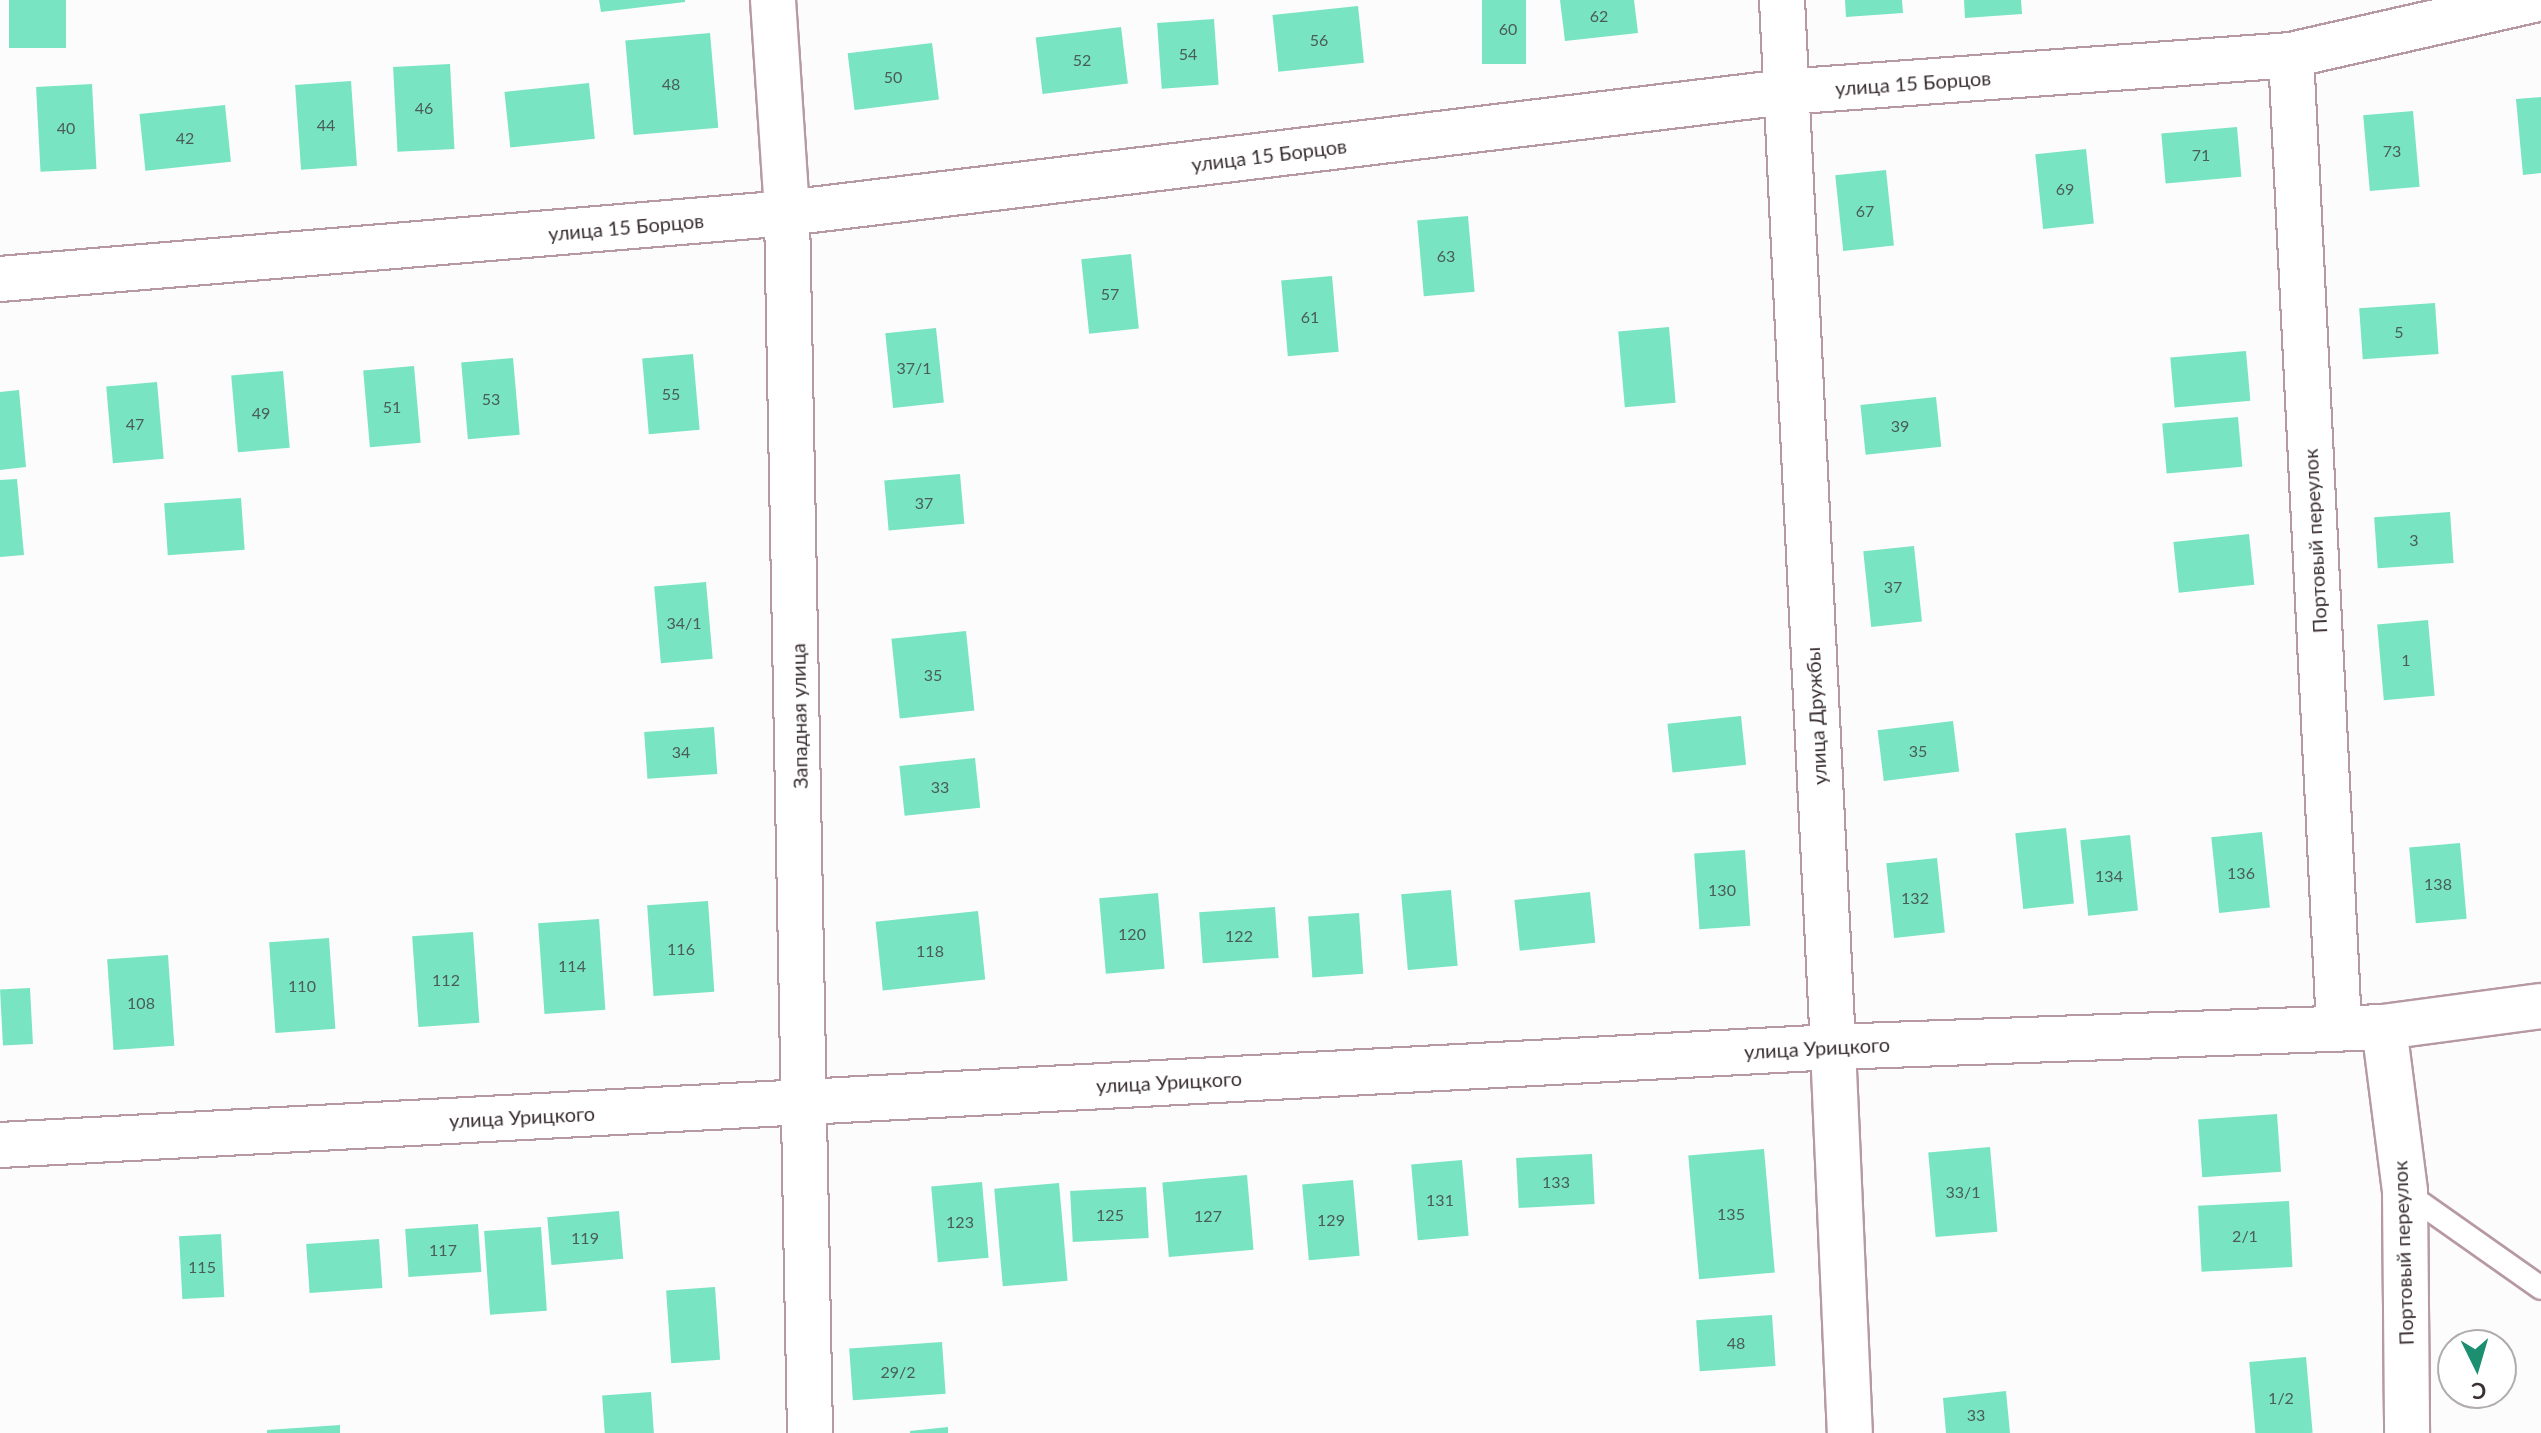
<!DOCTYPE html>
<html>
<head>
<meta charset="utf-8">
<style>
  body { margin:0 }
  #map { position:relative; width:2541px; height:1433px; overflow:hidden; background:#fcfcfc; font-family:Lato,sans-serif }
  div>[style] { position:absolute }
  .building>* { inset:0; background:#78e4c1; transform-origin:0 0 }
  .roads { filter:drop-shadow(2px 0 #b699a5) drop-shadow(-2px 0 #b699a5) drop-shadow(0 2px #b699a5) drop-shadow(0 -2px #b699a5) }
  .service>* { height:22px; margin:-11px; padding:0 11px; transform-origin:11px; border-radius:11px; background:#fff }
  .minor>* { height:44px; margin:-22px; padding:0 22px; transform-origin:22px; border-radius:22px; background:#fff }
  .tertiary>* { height:44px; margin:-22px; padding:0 22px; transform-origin:22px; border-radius:22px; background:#fff }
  span { translate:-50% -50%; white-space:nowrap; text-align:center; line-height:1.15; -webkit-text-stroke:6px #fff; paint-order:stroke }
  .number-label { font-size:16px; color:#4a5d58 }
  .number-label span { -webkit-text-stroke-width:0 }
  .street-label { font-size:20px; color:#3b3035 }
  .north { position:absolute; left:2437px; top:1329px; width:80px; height:80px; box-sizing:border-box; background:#fff; border:2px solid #b1acae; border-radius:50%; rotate:175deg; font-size:22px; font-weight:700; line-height:32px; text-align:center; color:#3b3035 }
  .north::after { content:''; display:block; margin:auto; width:28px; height:36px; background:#1d8f71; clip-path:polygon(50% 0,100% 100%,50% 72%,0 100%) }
</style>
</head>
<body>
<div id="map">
  <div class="building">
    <div style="left:9px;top:0;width:57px;height:48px"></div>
    <div style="clip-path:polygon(599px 0,685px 0,685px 2px,601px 12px)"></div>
    <div style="left:1482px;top:0;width:44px;height:64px"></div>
    <div style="clip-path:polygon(1560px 0,1634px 0,1638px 33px,1565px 41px)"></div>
    <div style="clip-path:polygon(1845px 0,1902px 0,1903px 13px,1846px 17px)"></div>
    <div style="clip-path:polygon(1964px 0,2021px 0,2022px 14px,1965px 18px)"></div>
    <div style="left:1358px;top:6px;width:57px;height:86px;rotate:84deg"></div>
    <div style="left:1214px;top:19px;width:66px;height:57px;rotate:86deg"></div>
    <div style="left:1121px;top:27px;width:57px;height:86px;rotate:83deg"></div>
    <div style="left:710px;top:33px;width:95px;height:85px;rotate:85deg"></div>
    <div style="left:932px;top:43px;width:57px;height:85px;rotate:83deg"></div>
    <div style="left:450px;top:64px;width:85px;height:57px;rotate:87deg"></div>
    <div style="left:351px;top:81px;width:85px;height:56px;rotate:86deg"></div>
    <div style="left:589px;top:83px;width:56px;height:85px;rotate:84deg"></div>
    <div style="left:92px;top:84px;width:85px;height:56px;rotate:87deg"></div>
    <div style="clip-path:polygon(2541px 97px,2541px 173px,2523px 175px,2516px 99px)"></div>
    <div style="left:225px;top:105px;width:57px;height:86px;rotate:84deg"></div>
    <div style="left:2413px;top:111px;width:76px;height:50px;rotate:85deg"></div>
    <div style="left:2237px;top:127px;width:50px;height:76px;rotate:85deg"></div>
    <div style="left:2086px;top:149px;width:75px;height:51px;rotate:84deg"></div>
    <div style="left:1886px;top:170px;width:76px;height:51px;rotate:84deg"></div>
    <div style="left:1468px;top:216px;width:76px;height:51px;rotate:85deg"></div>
    <div style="left:1131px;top:254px;width:75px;height:50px;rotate:84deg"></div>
    <div style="left:1332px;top:276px;width:76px;height:51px;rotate:85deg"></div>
    <div style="left:2435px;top:303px;width:51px;height:76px;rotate:86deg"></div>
    <div style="left:1669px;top:327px;width:76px;height:51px;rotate:85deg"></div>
    <div style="left:936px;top:328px;width:75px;height:51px;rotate:84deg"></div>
    <div style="left:2246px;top:351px;width:50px;height:76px;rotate:85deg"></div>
    <div style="left:693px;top:354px;width:76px;height:51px;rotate:85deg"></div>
    <div style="left:513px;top:358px;width:77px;height:52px;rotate:85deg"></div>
    <div style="left:414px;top:366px;width:77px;height:51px;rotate:85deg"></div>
    <div style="left:283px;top:371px;width:77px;height:52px;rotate:85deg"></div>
    <div style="left:157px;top:382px;width:77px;height:51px;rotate:85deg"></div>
    <div style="clip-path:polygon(19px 390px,26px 467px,0 470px,0 392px)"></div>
    <div style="left:1936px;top:397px;width:50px;height:76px;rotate:84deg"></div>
    <div style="left:2238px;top:417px;width:50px;height:76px;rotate:85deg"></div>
    <div style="left:960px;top:474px;width:50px;height:76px;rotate:85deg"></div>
    <div style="clip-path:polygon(17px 479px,24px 555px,0 557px,0 480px)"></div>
    <div style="left:241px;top:498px;width:52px;height:77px;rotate:86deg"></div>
    <div style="left:2450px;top:512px;width:51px;height:76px;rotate:86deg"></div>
    <div style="left:2249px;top:534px;width:51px;height:76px;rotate:84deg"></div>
    <div style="left:1914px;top:546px;width:76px;height:51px;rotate:84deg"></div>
    <div style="left:706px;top:582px;width:77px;height:52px;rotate:85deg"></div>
    <div style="left:2428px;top:620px;width:76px;height:51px;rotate:85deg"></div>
    <div style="left:966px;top:631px;width:80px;height:75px;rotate:84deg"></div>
    <div style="left:1741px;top:716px;width:49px;height:74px;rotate:84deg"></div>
    <div style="left:1953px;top:721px;width:51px;height:76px;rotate:83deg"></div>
    <div style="left:714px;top:727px;width:47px;height:70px;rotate:86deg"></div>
    <div style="left:975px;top:758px;width:50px;height:76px;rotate:84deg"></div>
    <div style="left:2066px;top:828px;width:76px;height:51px;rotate:84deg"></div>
    <div style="left:2262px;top:832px;width:76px;height:51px;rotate:84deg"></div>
    <div style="left:2130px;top:835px;width:76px;height:50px;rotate:84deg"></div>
    <div style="left:2460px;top:843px;width:76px;height:51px;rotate:85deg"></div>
    <div style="left:1745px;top:850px;width:76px;height:51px;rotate:86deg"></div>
    <div style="left:1937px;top:858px;width:75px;height:51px;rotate:84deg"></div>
    <div style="left:1451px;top:890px;width:76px;height:50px;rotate:85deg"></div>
    <div style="left:1590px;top:892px;width:51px;height:76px;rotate:84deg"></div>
    <div style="left:1158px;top:893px;width:76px;height:59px;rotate:85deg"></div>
    <div style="left:708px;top:901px;width:91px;height:61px;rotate:86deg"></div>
    <div style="left:1275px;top:907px;width:51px;height:76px;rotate:86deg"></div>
    <div style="left:978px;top:911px;width:69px;height:103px;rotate:84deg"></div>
    <div style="left:1359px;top:913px;width:61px;height:51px;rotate:86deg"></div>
    <div style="left:599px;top:919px;width:91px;height:61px;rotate:86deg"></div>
    <div style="left:473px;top:932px;width:91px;height:61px;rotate:86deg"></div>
    <div style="left:329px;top:938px;width:91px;height:60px;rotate:86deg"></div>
    <div style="left:168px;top:955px;width:91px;height:61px;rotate:86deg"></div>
    <div style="left:30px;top:988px;width:56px;height:30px;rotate:87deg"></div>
    <div style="left:2277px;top:1114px;width:58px;height:79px;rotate:86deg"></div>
    <div style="left:1990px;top:1147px;width:85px;height:62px;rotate:85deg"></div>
    <div style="left:1764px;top:1149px;width:124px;height:76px;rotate:85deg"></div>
    <div style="left:1592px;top:1154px;width:50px;height:76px;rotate:87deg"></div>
    <div style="left:1462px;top:1160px;width:76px;height:51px;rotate:85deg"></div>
    <div style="left:1247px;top:1175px;width:75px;height:85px;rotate:85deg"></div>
    <div style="left:1353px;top:1180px;width:76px;height:51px;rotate:85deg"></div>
    <div style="left:982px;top:1182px;width:76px;height:51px;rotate:85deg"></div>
    <div style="left:1059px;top:1183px;width:98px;height:65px;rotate:85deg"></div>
    <div style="left:1146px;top:1187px;width:51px;height:76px;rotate:87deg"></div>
    <div style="left:2289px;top:1201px;width:66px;height:91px;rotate:87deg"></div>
    <div style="left:619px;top:1211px;width:48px;height:72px;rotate:85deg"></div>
    <div style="left:478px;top:1224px;width:48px;height:73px;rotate:86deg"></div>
    <div style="left:541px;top:1227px;width:84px;height:57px;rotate:86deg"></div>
    <div style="left:221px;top:1234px;width:63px;height:42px;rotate:87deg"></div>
    <div style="left:379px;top:1239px;width:49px;height:73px;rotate:86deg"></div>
    <div style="left:715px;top:1287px;width:73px;height:49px;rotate:86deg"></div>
    <div style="left:1772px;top:1315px;width:51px;height:76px;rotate:86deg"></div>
    <div style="left:942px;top:1342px;width:52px;height:93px;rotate:86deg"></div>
    <div style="left:2306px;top:1357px;width:76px;height:57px;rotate:85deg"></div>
    <div style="clip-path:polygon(2006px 1391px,2010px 1433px,1946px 1433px,1943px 1398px)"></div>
    <div style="left:651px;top:1392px;width:41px;height:49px;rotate:86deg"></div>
    <div style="clip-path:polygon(340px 1425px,340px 1433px,267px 1433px,267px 1430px)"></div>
    <div style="clip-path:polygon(948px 1427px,948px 1433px,910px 1433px,910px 1431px)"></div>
  </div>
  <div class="roads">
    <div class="service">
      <div style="left:2405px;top:1192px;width:166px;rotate:35.2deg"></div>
    </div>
    <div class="minor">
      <div style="left:773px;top:0;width:213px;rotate:86.2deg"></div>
      <div style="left:787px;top:213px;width:1220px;rotate:88.92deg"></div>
      <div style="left:1782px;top:0;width:1048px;rotate:87.21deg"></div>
      <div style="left:2291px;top:55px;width:973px;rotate:87.17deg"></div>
      <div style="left:0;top:279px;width:790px;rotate:-4.79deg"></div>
      <div style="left:787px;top:213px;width:1005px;rotate:-6.91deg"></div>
      <div style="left:1785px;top:92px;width:507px;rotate:-4.18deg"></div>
      <div style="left:2291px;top:55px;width:249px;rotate:-12.8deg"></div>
      <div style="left:2384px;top:1027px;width:166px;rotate:82.7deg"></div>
      <div style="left:2405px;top:1192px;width:241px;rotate:89.5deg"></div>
    </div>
    <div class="tertiary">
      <div style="left:1833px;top:1047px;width:386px;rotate:87.5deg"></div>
      <div style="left:0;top:1145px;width:1836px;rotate:-3.06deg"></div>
      <div style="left:1833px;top:1047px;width:551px;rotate:-2.08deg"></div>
      <div style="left:2384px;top:1027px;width:158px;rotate:-7.6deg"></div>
    </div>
  </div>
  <div class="number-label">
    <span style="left:1599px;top:16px">62</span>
    <span style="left:1508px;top:29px">60</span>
    <span style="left:1319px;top:40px">56</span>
    <span style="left:1188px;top:54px">54</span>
    <span style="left:1082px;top:60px">52</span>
    <span style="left:893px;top:77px">50</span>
    <span style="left:671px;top:84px">48</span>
    <span style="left:424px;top:108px">46</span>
    <span style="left:326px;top:125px">44</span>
    <span style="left:66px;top:128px">40</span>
    <span style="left:185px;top:138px">42</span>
    <span style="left:2392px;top:151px">73</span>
    <span style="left:2201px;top:155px">71</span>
    <span style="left:2065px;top:189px">69</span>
    <span style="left:1865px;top:211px">67</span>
    <span style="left:1446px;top:256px">63</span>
    <span style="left:1110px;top:294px">57</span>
    <span style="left:1310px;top:317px">61</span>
    <span style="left:2399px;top:332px">5</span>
    <span style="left:914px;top:368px">37/1</span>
    <span style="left:671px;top:394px">55</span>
    <span style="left:491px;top:399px">53</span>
    <span style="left:392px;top:407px">51</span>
    <span style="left:261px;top:413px">49</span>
    <span style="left:135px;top:424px">47</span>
    <span style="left:1900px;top:426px">39</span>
    <span style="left:924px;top:503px">37</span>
    <span style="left:2414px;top:540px">3</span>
    <span style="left:1893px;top:587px">37</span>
    <span style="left:684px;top:623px">34/1</span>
    <span style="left:2406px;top:660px">1</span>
    <span style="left:933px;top:675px">35</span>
    <span style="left:1918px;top:751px">35</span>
    <span style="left:681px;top:752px">34</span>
    <span style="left:940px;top:787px">33</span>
    <span style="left:2241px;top:873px">136</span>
    <span style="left:2109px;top:876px">134</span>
    <span style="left:2438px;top:884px">138</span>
    <span style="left:1722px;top:890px">130</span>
    <span style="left:1915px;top:898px">132</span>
    <span style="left:1132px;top:934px">120</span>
    <span style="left:1239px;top:936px">122</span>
    <span style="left:681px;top:949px">116</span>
    <span style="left:930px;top:951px">118</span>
    <span style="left:572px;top:966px">114</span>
    <span style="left:446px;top:980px">112</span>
    <span style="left:302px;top:986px">110</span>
    <span style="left:141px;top:1003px">108</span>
    <span style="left:1556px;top:1182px">133</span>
    <span style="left:1963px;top:1192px">33/1</span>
    <span style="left:1440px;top:1200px">131</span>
    <span style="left:1731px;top:1214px">135</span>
    <span style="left:1110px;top:1215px">125</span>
    <span style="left:1208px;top:1216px">127</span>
    <span style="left:1331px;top:1220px">129</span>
    <span style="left:960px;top:1222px">123</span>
    <span style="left:2245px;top:1236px">2/1</span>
    <span style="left:585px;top:1238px">119</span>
    <span style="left:443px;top:1250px">117</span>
    <span style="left:202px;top:1267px">115</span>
    <span style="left:1736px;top:1343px">48</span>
    <span style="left:898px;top:1372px">29/2</span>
    <span style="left:2281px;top:1398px">1/2</span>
    <span style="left:1976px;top:1415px">33</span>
  </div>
  <div class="street-label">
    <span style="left:1913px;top:83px;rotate:-4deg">улица 15 Борцов</span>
    <span style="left:1269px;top:155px;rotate:-7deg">улица 15 Борцов</span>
    <span style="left:626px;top:227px;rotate:-5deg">улица 15 Борцов</span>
    <span style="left:2315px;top:541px;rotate:-93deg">Портовый переулок</span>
    <span style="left:799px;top:716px;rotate:-91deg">Западная улица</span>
    <span style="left:1816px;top:716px;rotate:-93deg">улица Дружбы</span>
    <span style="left:1817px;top:1048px;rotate:-3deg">улица Урицкого</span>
    <span style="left:1169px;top:1082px;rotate:-3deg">улица Урицкого</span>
    <span style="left:522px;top:1117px;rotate:-3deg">улица Урицкого</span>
    <span style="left:2403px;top:1253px;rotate:-92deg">Портовый переулок</span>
  </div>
  <div class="north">С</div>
</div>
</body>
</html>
